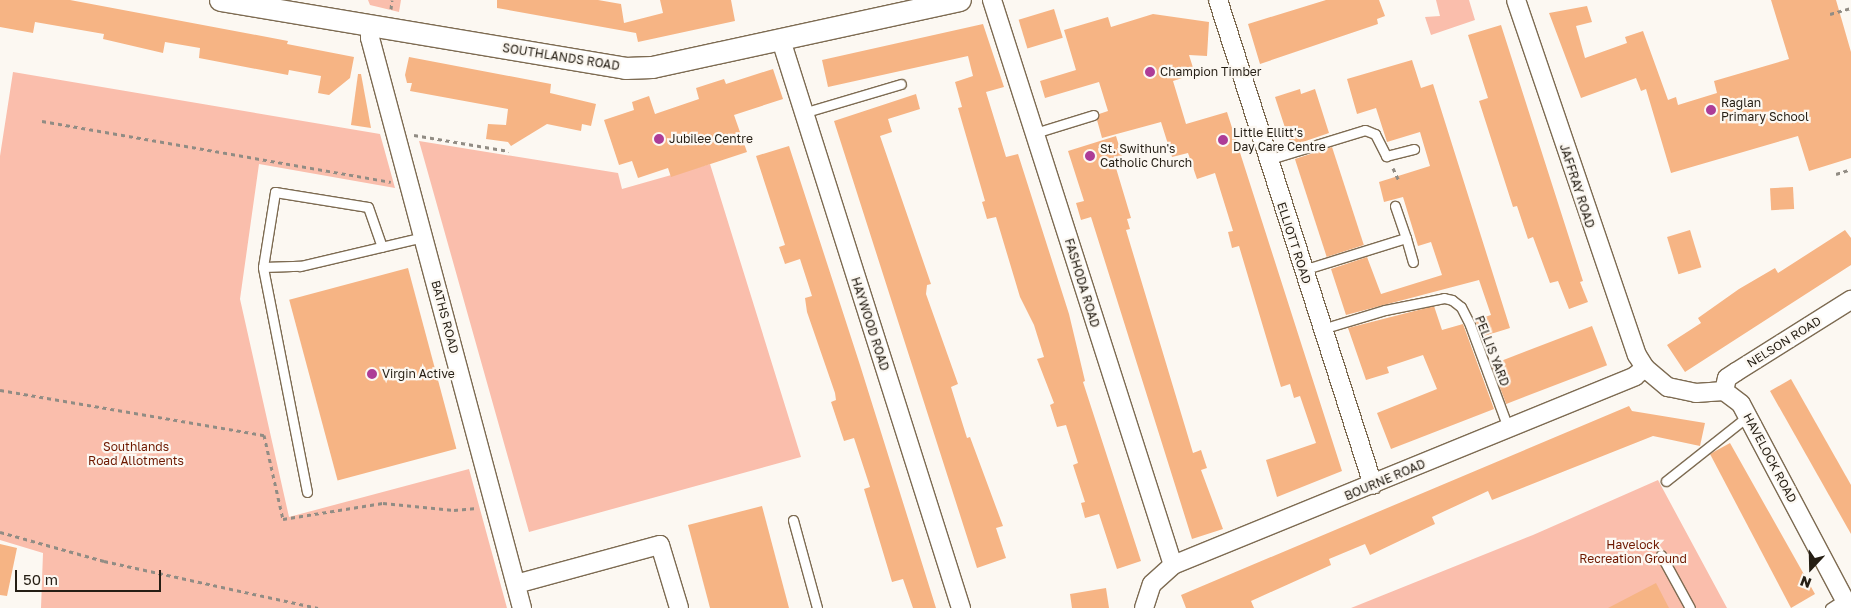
<!DOCTYPE html>
<html>
<head>
<meta charset="utf-8">
<style>
  body { margin:0 }
  #map { position:relative; width:1851px; height:608px; overflow:hidden; background:#fcf8f2; font-family:"Golos Text",sans-serif }
  div>[style] { position:absolute }
  .green>* { inset:0; background:#fabeac }
  .building>* { inset:0; background:#f6b484; transform-origin:0 0 }
  .path>* { height:3px; margin-top:-1.5px; transform-origin:0; background:repeating-linear-gradient(90deg,#918c84 0 4px,transparent 0 8px) }
  .roads { filter:drop-shadow(1px 0 #7d6b52) drop-shadow(-1px 0 #7d6b52) drop-shadow(0 1px #7d6b52) drop-shadow(0 -1px #7d6b52) }
  .service>* { height:9px; margin:-4.5px; padding:0 4.5px; transform-origin:4.5px; border-radius:4.5px; background:#fff }
  .minor>* { height:18px; margin:-9px; padding:0 9px; transform-origin:9px; border-radius:9px; background:#fff }
  .tertiary>* { height:21px; margin:-10.5px; padding:0 10.5px; transform-origin:10.5px; border-radius:10.5px; background:#fff }
  .dots>* { width:14px; height:14px; translate:-50% -50%; box-sizing:border-box; border:2px solid #fcf8f2; border-radius:50% }
  span { translate:-50% -50%; white-space:nowrap; text-align:center; line-height:1.15; -webkit-text-stroke:4.5px #fcf8f2; paint-order:stroke }
  .street-label { font-size:12px; color:#251e14 }
  .poi-label { font-size:12px; color:#251e14 }
  .left { translate:0 -50%; text-align:left }
  .park-label { font-size:12px; color:#6e1900 }
  .north { position:absolute; left:1786px; top:543px; width:50px; height:50px; -webkit-text-stroke:4px #fcf8f2; paint-order:stroke; rotate:201deg; font-size:14px; font-weight:700; line-height:20px; text-align:center; color:#251e14 }
  .north::after { content:''; display:block; margin:auto; width:18px; height:22px; background:#251e14; clip-path:polygon(50% 0,100% 100%,50% 72%,0 100%) }
  .scale { position:absolute; left:15px; top:570px; width:146px; height:22px; box-sizing:border-box; border:2px solid #251e14; border-top:0; padding-left:6px; font-size:15px; line-height:18px; white-space:nowrap; color:#251e14; -webkit-text-stroke:4px #fcf8f2; paint-order:stroke }
</style>
</head>
<body>
<div id="map">
  <div class="green">
    <div style="clip-path:polygon(368px 0,401px 0,399px 12px,370px 5px)"></div>
    <div style="clip-path:polygon(1436px 0,1469px 0,1475px 20px,1431px 35px,1425px 17px,1440px 16px)"></div>
    <div style="clip-path:polygon(13px 72px,380px 134px,395px 188px,259px 164px,240px 299px,289px 517px,469px 469px,507px 608px,41px 608px,43px 553px,0 540px,0 156px)"></div>
    <div style="clip-path:polygon(419px 141px,618px 173px,622px 189px,710px 164px,801px 457px,529px 532px)"></div>
    <div style="clip-path:polygon(1658px 480px,1727px 608px,1351px 608px,1533px 535px)"></div>
  </div>
  <div class="building">
    <div style="clip-path:polygon(0 0,70px 0,288px 41px,287px 44px,354px 57px,350px 78px,329px 95px,318px 93px,321px 76px,289px 70px,288px 75px,199px 58px,200px 48px,165px 42px,163px 53px,103px 39px,104px 34px,35px 22px,33px 33px,0 27px)"></div>
    <div style="clip-path:polygon(497px 0,598px 0,621px 4px,624px 23px,663px 13px,660px 0,731px 0,735px 21px,638px 42px,636px 33px,497px 8px)"></div>
    <div style="clip-path:polygon(1326px 0,1379px 0,1385px 16px,1377px 19px,1378px 24px,1260px 64px,1248px 24px)"></div>
    <div style="clip-path:polygon(1771px 0,1836px 0,1851px 52px,1851px 158px,1809px 171px,1798px 136px,1671px 173px,1646px 89px,1641px 91px,1636px 78px,1581px 98px,1549px 13px,1587px 6px,1592px 22px,1576px 26px,1585px 58px,1627px 43px,1625px 37px,1643px 31px,1668px 100px,1676px 97px,1678px 105px,1717px 93px,1714px 81px,1789px 59px)"></div>
    <div style="left:1054px;top:9px;width:30px;height:37px;rotate:73deg"></div>
    <div style="clip-path:polygon(1153px 14px,1209px 22px,1207px 56px,1189px 55px,1195px 74px,1173px 81px,1186px 124px,1227px 112px,1342px 471px,1277px 497px,1266px 460px,1316px 443px,1300px 396px,1294px 398px,1290px 384px,1281px 387px,1239px 246px,1232px 248px,1228px 232px,1233px 231px,1215px 173px,1197px 179px,1188px 153px,1172px 157px,1161px 122px,1102px 138px,1097px 120px,1099px 114px,1108px 111px,1099px 82px,1045px 98px,1040px 81px,1076px 70px,1064px 30px,1108px 17px,1111px 27px)"></div>
    <div style="clip-path:polygon(983px 24px,1004px 87px,986px 92px,1006px 157px,1018px 154px,1069px 314px,1085px 381px,1083px 382px,1141px 561px,1117px 569px,1099px 514px,1085px 518px,1081px 503px,1085px 502px,1073px 465px,1078px 463px,1066px 425px,1057px 427px,1050px 405px,1054px 403px,1037px 359px,1044px 357px,1034px 325px,1020px 297px,996px 217px,987px 219px,982px 202px,985px 201px,958px 108px,962px 107px,955px 82px,973px 76px,968px 56px,828px 87px,822px 60px)"></div>
    <div style="clip-path:polygon(1501px 25px,1583px 281px,1580px 282px,1588px 302px,1569px 309px,1558px 281px,1550px 283px,1533px 237px,1528px 239px,1517px 206px,1513px 207px,1479px 101px,1488px 98px,1468px 35px)"></div>
    <div style="clip-path:polygon(409px 57px,551px 84px,550px 93px,596px 104px,591px 126px,582px 124px,581px 131px,547px 124px,511px 146px,508px 142px,486px 139px,488px 124px,506px 125px,508px 109px,410px 91px,412px 83px,407px 83px,405px 75px)"></div>
    <div style="clip-path:polygon(1412px 60px,1421px 88px,1433px 84px,1510px 328px,1481px 337px,1475px 320px,1491px 315px,1479px 280px,1346px 315px,1331px 269px,1367px 257px,1381px 294px,1442px 275px,1431px 242px,1418px 246px,1403px 197px,1384px 202px,1379px 182px,1430px 166px,1420px 132px,1387px 142px,1376px 108px,1357px 114px,1347px 79px)"></div>
    <div style="clip-path:polygon(773px 69px,783px 99px,734px 115px,747px 152px,671px 177px,668px 168px,638px 178px,632px 161px,619px 165px,604px 120px,634px 110px,632px 102px,649px 96px,655px 114px,699px 99px,696px 88px,724px 79px,726px 84px)"></div>
    <div style="clip-path:polygon(358px 74px,361px 74px,371px 128px,351px 125px)"></div>
    <div style="clip-path:polygon(1300px 89px,1301px 94px,1315px 89px,1329px 133px,1291px 146px,1275px 97px)"></div>
    <div style="clip-path:polygon(916px 94px,920px 109px,888px 119px,892px 132px,880px 136px,931px 284px,927px 285px,926px 294px,958px 384px,951px 387px,967px 438px,970px 437px,1003px 526px,996px 528px,1006px 558px,977px 568px,834px 121px)"></div>
    <div style="clip-path:polygon(1116px 136px,1125px 165px,1116px 168px,1131px 218px,1127px 219px,1130px 229px,1126px 230px,1193px 453px,1201px 450px,1207px 468px,1201px 470px,1223px 529px,1192px 539px,1091px 217px,1081px 220px,1076px 203px,1084px 201px,1068px 151px)"></div>
    <div style="clip-path:polygon(789px 146px,860px 365px,936px 608px,913px 608px,903px 579px,892px 582px,864px 489px,870px 487px,854px 438px,844px 441px,831px 402px,836px 400px,835px 393px,807px 312px,805px 298px,812px 296px,800px 259px,785px 264px,779px 247px,785px 245px,756px 156px)"></div>
    <div style="left:1332px;top:147px;width:103px;height:39px;rotate:72deg"></div>
    <div style="left:1793px;top:187px;width:22px;height:23px;rotate:87deg"></div>
    <div style="left:1690px;top:230px;width:39px;height:24px;rotate:73deg"></div>
    <div style="clip-path:polygon(1845px 230px,1851px 238px,1851px 265px,1685px 372px,1667px 345px,1701px 323px,1698px 318px,1739px 289px,1775px 268px,1778px 273px)"></div>
    <div style="left:408px;top:268px;width:187px;height:123px;rotate:75deg"></div>
    <div style="clip-path:polygon(1434px 306px,1442px 330px,1463px 324px,1494px 409px,1391px 449px,1377px 413px,1437px 389px,1423px 355px,1387px 367px,1389px 373px,1366px 380px,1348px 328px)"></div>
    <div style="left:1592px;top:326px;width:42px;height:108px;rotate:69deg"></div>
    <div style="clip-path:polygon(1791px 379px,1851px 485px,1851px 534px,1770px 391px)"></div>
    <div style="clip-path:polygon(1629px 406px,1632px 411px,1705px 423px,1700px 446px,1653px 436px,1492px 500px,1488px 491px,1432px 517px,1435px 524px,1370px 555px,1365px 544px,1329px 559px,1331px 565px,1251px 601px,1254px 608px,1186px 608px,1181px 595px)"></div>
    <div style="clip-path:polygon(1730px 443px,1815px 594px,1791px 608px,1710px 454px)"></div>
    <div style="clip-path:polygon(762px 506px,789px 608px,710px 608px,688px 525px)"></div>
    <div style="clip-path:polygon(0 544px,17px 548px,7px 596px,0 595px)"></div>
    <div style="clip-path:polygon(1656px 583px,1669px 608px,1608px 608px)"></div>
    <div style="clip-path:polygon(1106px 588px,1109px 608px,1072px 608px,1070px 594px)"></div>
  </div>
  <div class="path">
    <div style="left:391px;top:9px;width:9px;rotate:-84deg"></div>
    <div style="left:1830px;top:14px;width:22px;rotate:-16deg"></div>
    <div style="left:42px;top:121px;width:354px;rotate:9.9deg"></div>
    <div style="left:414px;top:135px;width:96px;rotate:9.6deg"></div>
    <div style="left:1393px;top:168px;width:14px;rotate:65deg"></div>
    <div style="left:1836px;top:174px;width:16px;rotate:-18deg"></div>
    <div style="left:0;top:390px;width:268px;rotate:9.7deg"></div>
    <div style="left:264px;top:435px;width:86px;rotate:77.3deg"></div>
    <div style="left:283px;top:519px;width:101px;rotate:-9.1deg"></div>
    <div style="left:383px;top:503px;width:71px;rotate:5.6deg"></div>
    <div style="left:454px;top:510px;width:23px;rotate:-5deg"></div>
    <div style="left:0;top:532px;width:108px;rotate:15.6deg"></div>
    <div style="left:104px;top:561px;width:219px;rotate:12.4deg"></div>
  </div>
  <div class="roads">
    <div class="service">
      <div style="left:803px;top:113px;width:102px;rotate:-16.5deg"></div>
      <div style="left:1035px;top:133px;width:61px;rotate:-17.2deg"></div>
      <div style="left:1267px;top:160px;width:102px;rotate:-17deg"></div>
      <div style="left:1365px;top:130px;width:11px;rotate:22deg"></div>
      <div style="left:1375px;top:134px;width:25px;rotate:63deg"></div>
      <div style="left:1386px;top:156px;width:29px;rotate:-14deg"></div>
      <div style="left:1406px;top:238px;width:25px;rotate:74deg"></div>
      <div style="left:263px;top:267px;width:76px;rotate:-80.9deg"></div>
      <div style="left:275px;top:192px;width:94px;rotate:9.2deg"></div>
      <div style="left:368px;top:207px;width:42px;rotate:70.7deg"></div>
      <div style="left:1303px;top:270px;width:108px;rotate:-17.3deg"></div>
      <div style="left:1406px;top:238px;width:34px;rotate:-109deg"></div>
      <div style="left:1322px;top:329px;width:66px;rotate:-16.8deg"></div>
      <div style="left:1385px;top:310px;width:60px;rotate:-11.5deg"></div>
      <div style="left:1444px;top:298px;width:8px;rotate:14deg"></div>
      <div style="left:1452px;top:300px;width:11px;rotate:38deg"></div>
      <div style="left:1461px;top:307px;width:20px;rotate:63deg"></div>
      <div style="left:1470px;top:325px;width:110px;rotate:69.7deg"></div>
      <div style="left:1666px;top:481px;width:105px;rotate:-38.4deg"></div>
      <div style="left:307px;top:492px;width:229px;rotate:-101.1deg"></div>
      <div style="left:263px;top:267px;width:37px;rotate:-2deg"></div>
      <div style="left:300px;top:266px;width:127px;rotate:-13.2deg"></div>
      <div style="left:793px;top:520px;width:91px;rotate:74.7deg"></div>
      <div style="left:1661px;top:555px;width:60px;rotate:61.3deg"></div>
      <div style="left:1830px;top:608px;width:17px;rotate:-33deg"></div>
    </div>
    <div class="minor">
      <div style="left:992px;top:0;width:593px;rotate:72.24deg"></div>
      <div style="left:1218px;top:0;width:509px;rotate:72.28deg"></div>
      <div style="left:1516px;top:0;width:375px;rotate:71.2deg"></div>
      <div style="left:1637px;top:355px;width:15px;rotate:58deg"></div>
      <div style="left:1645px;top:368px;width:30px;rotate:40deg"></div>
      <div style="left:1668px;top:387px;width:29px;rotate:12deg"></div>
      <div style="left:1696px;top:393px;width:28px;rotate:-4deg"></div>
      <div style="left:1724px;top:391px;width:21px;rotate:37deg"></div>
      <div style="left:1741px;top:404px;width:231px;rotate:62.1deg"></div>
      <div style="left:370px;top:26px;width:12px;rotate:90deg"></div>
      <div style="left:370px;top:38px;width:590px;rotate:75.07deg"></div>
      <div style="left:781px;top:40px;width:596px;rotate:72.42deg"></div>
      <div style="left:1724px;top:391px;width:13px;rotate:-77deg"></div>
      <div style="left:1727px;top:378px;width:11px;rotate:-34deg"></div>
      <div style="left:1736px;top:372px;width:136px;rotate:-32.1deg"></div>
      <div style="left:516px;top:584px;width:149px;rotate:-15.2deg"></div>
      <div style="left:660px;top:545px;width:66px;rotate:73.2deg"></div>
      <div style="left:1144px;top:608px;width:25px;rotate:-72deg"></div>
      <div style="left:1152px;top:584px;width:28px;rotate:-42deg"></div>
      <div style="left:1173px;top:565px;width:499px;rotate:-22.2deg"></div>
      <div style="left:1635px;top:376px;width:13px;rotate:-39deg"></div>
    </div>
    <div class="tertiary">
      <div style="left:220px;top:0;width:411px;rotate:9.5deg"></div>
      <div style="left:625px;top:68px;width:27px;rotate:-2deg"></div>
      <div style="left:652px;top:67px;width:315px;rotate:-12.3deg"></div>
    </div>
  </div>
  <div class="dots">
    <div style="left:1150px;top:72px;background:#ad3c97"></div>
    <div style="left:1711px;top:110px;background:#ad3c97"></div>
    <div style="left:659px;top:139px;background:#ad3c97"></div>
    <div style="left:1223px;top:140px;background:#ad3c97"></div>
    <div style="left:1090px;top:156px;background:#ad3c97"></div>
    <div style="left:372px;top:374px;background:#ad3c97"></div>
  </div>
  <div class="street-label">
    <span style="left:561px;top:57px;rotate:9deg">SOUTHLANDS ROAD</span>
    <span style="left:1577px;top:186px;rotate:72deg">JAFFRAY ROAD</span>
    <span style="left:1294px;top:243px;rotate:72deg">ELLIOTT ROAD</span>
    <span style="left:1082px;top:283px;rotate:73deg">FASHODA ROAD</span>
    <span style="left:445px;top:317px;rotate:75deg">BATHS ROAD</span>
    <span style="left:870px;top:324px;rotate:72deg">HAYWOOD ROAD</span>
    <span style="left:1784px;top:342px;rotate:-32deg">NELSON ROAD</span>
    <span style="left:1492px;top:351px;rotate:69deg">PELLIS YARD</span>
    <span style="left:1770px;top:458px;rotate:62deg">HAVELOCK ROAD</span>
    <span style="left:1385px;top:480px;rotate:-23deg">BOURNE ROAD</span>
  </div>
  <div class="poi-label">
    <span class="left" style="left:1160px;top:72px">Champion Timber</span>
    <span class="left" style="left:1721px;top:110px">Raglan<br>Primary School</span>
    <span class="left" style="left:1233px;top:140px">Little Ellitt's<br>Day Care Centre</span>
    <span class="left" style="left:669px;top:139px">Jubilee Centre</span>
    <span class="left" style="left:1100px;top:156px">St. Swithun's<br>Catholic Church</span>
    <span class="left" style="left:382px;top:374px">Virgin Active</span>
  </div>
  <div class="park-label">
    <span style="left:136px;top:454px">Southlands<br>Road Allotments</span>
    <span style="left:1633px;top:552px">Havelock<br>Recreation Ground</span>
  </div>
  <div class="north">N</div>
  <div class="scale">50 m</div>
</div>
</body>
</html>
